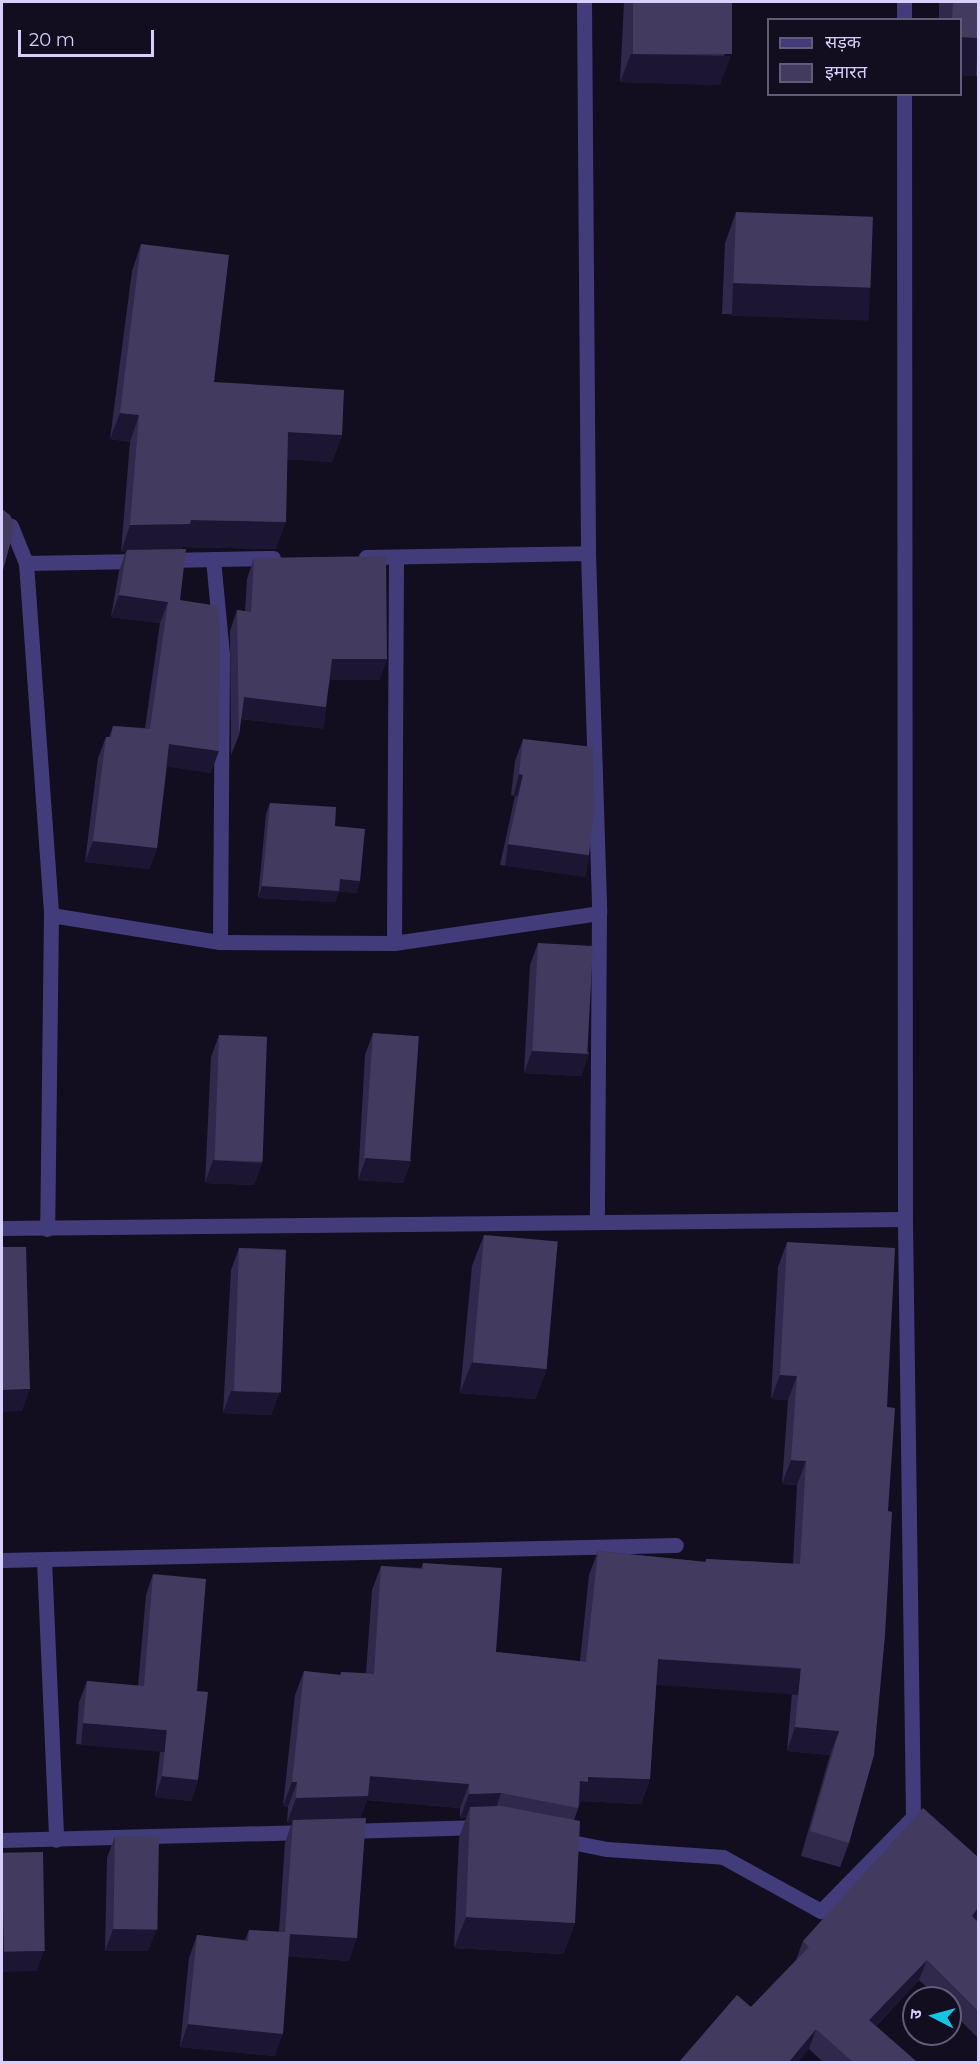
<!DOCTYPE html>
<html>
<head>
<meta charset="utf-8">
<style>
  body { margin:0 }
  #map { position:relative; width:980px; height:2064px; overflow:hidden; background:#120e1f; font-family:Montserrat,"Noto Sans Devanagari",sans-serif }
  div>[style] { position:absolute }
  .minor>* { height:15px; margin:-7.5px; padding:0 7.5px; transform-origin:7.5px; border-radius:7.5px; background:#423d7a }
  .wall>* { inset:0; background:#31294c }
  .shaded-wall>* { inset:0; background:#1d1632; transform-origin:0 0 }
  .building>* { inset:0; background:#433b5f; transform-origin:0 0 }
  span { translate:-50% -50%; white-space:nowrap; text-align:center; line-height:1.15; -webkit-text-stroke:4.5px #120e1f; paint-order:stroke }
  .frame { position:absolute; inset:0; border:3px solid #d7d0fb; pointer-events:none }
  .legend { position:absolute; left:767px; top:18px; width:195px; height:78px; box-sizing:border-box; background:#120e1f; border:2px solid #615c77; margin:0; padding:8px 10px; list-style:none; font-size:18px; color:#d7d0fb }
  .legend li { display:flex; align-items:center; gap:12px; height:30px }
  .legend b { width:30px; border:2px solid #615c77 }
  .north { position:absolute; left:902px; top:1986px; width:60px; height:60px; box-sizing:border-box; background:#120e1f; border:2px solid #615c77; border-radius:50%; rotate:276deg; font-size:16px; font-weight:700; line-height:24px; text-align:center; color:#d7d0fb }
  .north::after { content:''; display:block; margin:auto; width:21px; height:27px; background:#12c6e5; clip-path:polygon(50% 0,100% 100%,50% 72%,0 100%) }
  .scale { position:absolute; left:18px; top:30px; width:136px; height:27px; box-sizing:border-box; border:3px solid #d7d0fb; border-top:0; padding-left:8px; font-size:18px; line-height:21px; white-space:nowrap; color:#d7d0fb; -webkit-text-stroke:4px #120e1f; paint-order:stroke }
</style>
</head>
<body>
<div id="map">
  <div class="minor">
    <div style="left:584px;top:2px;width:551px;rotate:89.58deg"></div>
    <div style="left:588px;top:553px;width:360px;rotate:88.2deg"></div>
    <div style="left:599px;top:913px;width:309px;rotate:90.4deg"></div>
    <div style="left:904px;top:2px;width:18px;rotate:90deg"></div>
    <div style="left:2px;top:523px;width:9px;rotate:18deg"></div>
    <div style="left:11px;top:526px;width:40px;rotate:68deg"></div>
    <div style="left:26px;top:563px;width:353px;rotate:85.9deg"></div>
    <div style="left:51px;top:915px;width:314px;rotate:90.7deg"></div>
    <div style="left:366px;top:557px;width:222px;rotate:-1deg"></div>
    <div style="left:213px;top:559px;width:95px;rotate:84.6deg"></div>
    <div style="left:222px;top:654px;width:288px;rotate:90.4deg"></div>
    <div style="left:165px;top:560px;width:108px;rotate:-1.1deg"></div>
    <div style="left:26px;top:563px;width:115px;rotate:-1deg"></div>
    <div style="left:51px;top:915px;width:171px;rotate:9.1deg"></div>
    <div style="left:220px;top:942px;width:174px;rotate:0.3deg"></div>
    <div style="left:394px;top:943px;width:207px;rotate:-8.3deg"></div>
    <div style="left:394px;top:943px;width:386px;rotate:-89.7deg"></div>
    <div style="left:2px;top:1228px;width:903px;rotate:-0.57deg"></div>
    <div style="left:2px;top:1560px;width:674px;rotate:-1.27deg"></div>
    <div style="left:44px;top:1560px;width:280px;rotate:87.5deg"></div>
    <div style="left:346px;top:1831px;width:135px;rotate:-1.7deg"></div>
    <div style="left:2px;top:1840px;width:305px;rotate:-1.5deg"></div>
    <div style="left:561px;top:1840px;width:47px;rotate:11.1deg"></div>
    <div style="left:607px;top:1849px;width:116px;rotate:3.9deg"></div>
    <div style="left:723px;top:1857px;width:112px;rotate:28.9deg"></div>
    <div style="left:821px;top:1911px;width:132px;rotate:-45.6deg"></div>
    <div style="left:913px;top:1817px;width:598px;rotate:-90.77deg"></div>
    <div style="left:905px;top:1219px;width:1125px;rotate:-90.05deg"></div>
  </div>
  <div class="wall">
    <div style="clip-path:polygon(624px 2px,732px 2px,720px 85px,620px 82px)"></div>
    <div style="clip-path:polygon(939px 2px,978px 2px,978px 76px,960px 75px,960px 20px,939px 20px)"></div>
    <div style="clip-path:polygon(736px 212px,859px 319px,722px 314px,725px 243px)"></div>
    <div style="clip-path:polygon(141px 244px,214px 382px,342px 435px,332px 462px,287px 459px,276px 549px,182px 547px,180px 600px,211px 773px,167px 766px,157px 848px,149px 869px,85px 862px,98px 758px,106px 737px,109px 737px,113px 726px,145px 728px,160px 623px,111px 617px,119px 571px,126px 551px,121px 552px,130px 442px,110px 439px,132px 271px)"></div>
    <div style="clip-path:polygon(254px 558px,387px 659px,379px 680px,330px 680px,319px 728px,241px 719px,239px 735px,231px 755px,230px 631px,237px 610px,245px 611px,247px 579px)"></div>
    <div style="clip-path:polygon(523px 739px,589px 855px,581px 876px,500px 865px,515px 796px,511px 795px,515px 761px)"></div>
    <div style="clip-path:polygon(270px 803px,335px 826px,360px 881px,356px 893px,339px 891px,335px 902px,258px 898px,266px 814px)"></div>
    <div style="clip-path:polygon(538px 943px,589px 1054px,581px 1076px,524px 1073px,530px 965px)"></div>
    <div style="clip-path:polygon(373px 1033px,411px 1161px,403px 1183px,358px 1180px,365px 1055px)"></div>
    <div style="clip-path:polygon(219px 1035px,262px 1163px,254px 1185px,205px 1183px,211px 1057px)"></div>
    <div style="clip-path:polygon(484px 1235px,547px 1368px,535px 1399px,460px 1393px,472px 1266px)"></div>
    <div style="clip-path:polygon(787px 1242px,849px 1843px,840px 1867px,801px 1856px,830px 1755px,787px 1751px,792px 1693px,656px 1684px,650px 1779px,641px 1804px,581px 1801px,579px 1806px,574px 1820px,575px 1923px,563px 1954px,454px 1948px,459px 1838px,466px 1818px,460px 1818px,460px 1808px,367px 1800px,360px 1818px,349px 1961px,288px 1956px,275px 2056px,180px 2047px,189px 1958px,197px 1935px,245px 1940px,249px 1930px,279px 1932px,285px 1842px,292px 1823px,287px 1823px,288px 1807px,283px 1806px,295px 1695px,304px 1671px,340px 1675px,341px 1672px,366px 1673px,372px 1590px,381px 1566px,421px 1568px,423px 1563px,496px 1652px,580px 1661px,589px 1575px,598px 1551px,705px 1562px,706px 1559px,793px 1564px,797px 1485px,782px 1484px,788px 1400px,771px 1399px,778px 1267px)"></div>
    <div style="clip-path:polygon(239px 1248px,279px 1393px,271px 1415px,223px 1413px,231px 1270px)"></div>
    <div style="clip-path:polygon(153px 1574px,197px 1691px,198px 1780px,191px 1801px,155px 1797px,160px 1751px,76px 1744px,79px 1702px,87px 1681px,138px 1686px,146px 1595px)"></div>
    <div style="clip-path:polygon(115px 1836px,148px 1951px,105px 1951px,107px 1858px)"></div>
    <div style="clip-path:polygon(978px 1920px,977px 1921px,978px 1922px,978px 2038px,950px 2010px,950px 1998px,938px 1998px,919px 1980px,876px 2026px,917px 2062px,823px 2062px,809px 2049px,751px 2007px,796px 1960px,803px 1941px)"></div>
  </div>
  <div class="shaded-wall">
    <div style="left:960px;top:37px;width:18px;height:38px;rotate:3deg"></div>
    <div style="clip-path:polygon(631px 54px,731px 56px,720px 85px,620px 82px)"></div>
    <div style="left:733px;top:283px;width:137px;height:33px;rotate:2deg"></div>
    <div style="clip-path:polygon(120px 413px,139px 415px,130px 442px,110px 439px)"></div>
    <div style="clip-path:polygon(288px 432px,342px 435px,332px 462px,278px 459px)"></div>
    <div style="clip-path:polygon(191px 520px,286px 522px,276px 549px,182px 547px,181px 550px,121px 552px,130px 525px)"></div>
    <div style="clip-path:polygon(119px 595px,168px 602px,160px 623px,111px 617px)"></div>
    <div style="clip-path:polygon(332px 659px,387px 659px,379px 680px,325px 680px)"></div>
    <div style="left:244px;top:697px;width:83px;height:22px;rotate:7deg"></div>
    <div style="clip-path:polygon(169px 744px,219px 751px,211px 773px,162px 766px)"></div>
    <div style="left:519px;top:774px;width:4px;height:22px;rotate:14deg"></div>
    <div style="clip-path:polygon(93px 841px,157px 848px,149px 869px,85px 862px)"></div>
    <div style="left:508px;top:844px;width:82px;height:22px;rotate:8deg"></div>
    <div style="clip-path:polygon(340px 879px,360px 881px,356px 893px,339px 891px,335px 902px,258px 898px,262px 886px)"></div>
    <div style="clip-path:polygon(532px 1051px,589px 1054px,581px 1076px,524px 1073px)"></div>
    <div style="clip-path:polygon(366px 1158px,411px 1161px,403px 1183px,358px 1180px)"></div>
    <div style="clip-path:polygon(213px 1160px,262px 1163px,254px 1185px,205px 1183px)"></div>
    <div style="clip-path:polygon(472px 1362px,547px 1368px,535px 1399px,460px 1393px)"></div>
    <div style="clip-path:polygon(780px 1375px,797px 1376px,788px 1400px,771px 1399px)"></div>
    <div style="clip-path:polygon(30px 1389px,22px 1411px,2px 1412px,2px 1390px)"></div>
    <div style="clip-path:polygon(231px 1391px,279px 1393px,271px 1415px,223px 1413px)"></div>
    <div style="clip-path:polygon(791px 1460px,806px 1461px,797px 1485px,782px 1484px)"></div>
    <div style="left:658px;top:1659px;width:143px;height:26px;rotate:4deg"></div>
    <div style="left:83px;top:1723px;width:84px;height:22px;rotate:5deg"></div>
    <div style="clip-path:polygon(795px 1727px,839px 1731px,830px 1755px,787px 1751px)"></div>
    <div style="clip-path:polygon(162px 1776px,198px 1780px,191px 1801px,155px 1797px)"></div>
    <div style="clip-path:polygon(370px 1776px,469px 1784px,460px 1808px,367px 1800px,359px 1821px,293px 1820px,292px 1823px,287px 1823px,296px 1798px)"></div>
    <div style="clip-path:polygon(588px 1777px,650px 1779px,641px 1804px,581px 1801px,579px 1806px,580px 1781px)"></div>
    <div style="clip-path:polygon(292px 1782px,297px 1782px,288px 1807px,283px 1806px)"></div>
    <div style="clip-path:polygon(501px 1793px,493px 1817px,470px 1807px,466px 1818px,460px 1818px,469px 1794px)"></div>
    <div style="clip-path:polygon(978px 1908px,978px 1920px,965px 1936px,972px 1916px)"></div>
    <div style="clip-path:polygon(466px 1917px,575px 1923px,563px 1954px,454px 1948px)"></div>
    <div style="clip-path:polygon(113px 1929px,157px 1929px,148px 1951px,105px 1951px)"></div>
    <div style="clip-path:polygon(290px 1934px,357px 1938px,349px 1961px,282px 1956px)"></div>
    <div style="clip-path:polygon(44px 1951px,37px 1971px,2px 1972px,2px 1952px)"></div>
    <div style="clip-path:polygon(927px 1960px,919px 1980px,862px 2040px,869px 2020px)"></div>
    <div style="clip-path:polygon(188px 2024px,283px 2034px,275px 2056px,180px 2047px)"></div>
    <div style="clip-path:polygon(816px 2029px,809px 2049px,798px 2062px,789px 2062px)"></div>
  </div>
  <div class="building">
    <div style="left:633px;top:2px;width:99px;height:52px"></div>
    <div style="clip-path:polygon(953px 2px,978px 2px,978px 38px,960px 37px,960px 20px,952px 20px)"></div>
    <div style="left:736px;top:212px;width:137px;height:71px;rotate:2deg"></div>
    <div style="clip-path:polygon(141px 244px,229px 255px,214px 382px,344px 390px,342px 435px,288px 432px,286px 522px,191px 520px,190px 524px,130px 525px,139px 415px,120px 413px)"></div>
    <div style="clip-path:polygon(2px 509px,10px 515px,15px 526px,2px 574px)"></div>
    <div style="clip-path:polygon(186px 549px,180px 600px,218px 606px,220px 633px,219px 751px,169px 744px,157px 848px,93px 841px,106px 737px,111px 737px,113px 726px,150px 729px,168px 602px,119px 595px,127px 550px)"></div>
    <div style="clip-path:polygon(386px 556px,387px 659px,332px 659px,326px 707px,244px 697px,239px 735px,237px 610px,251px 612px,254px 558px)"></div>
    <div style="clip-path:polygon(523px 739px,593px 747px,594px 811px,589px 855px,508px 844px,523px 775px,519px 774px)"></div>
    <div style="clip-path:polygon(270px 803px,336px 807px,335px 826px,365px 829px,360px 881px,340px 879px,339px 891px,262px 886px)"></div>
    <div style="left:538px;top:943px;width:55px;height:108px;rotate:3deg"></div>
    <div style="left:373px;top:1033px;width:46px;height:125px;rotate:4deg"></div>
    <div style="left:219px;top:1035px;width:48px;height:125px;rotate:2deg"></div>
    <div style="left:484px;top:1235px;width:74px;height:128px;rotate:5deg"></div>
    <div style="clip-path:polygon(787px 1242px,895px 1248px,887px 1407px,895px 1408px,888px 1511px,892px 1512px,885px 1635px,874px 1755px,849px 1843px,810px 1831px,839px 1731px,795px 1727px,801px 1668px,658px 1659px,650px 1779px,588px 1777px,588px 1782px,580px 1781px,578px 1808px,501px 1793px,469px 1794px,469px 1784px,370px 1776px,368px 1796px,296px 1798px,297px 1782px,292px 1782px,304px 1671px,341px 1675px,341px 1672px,374px 1674px,381px 1566px,423px 1569px,423px 1563px,502px 1568px,496px 1652px,586px 1662px,598px 1551px,706px 1562px,706px 1559px,800px 1564px,806px 1461px,791px 1460px,797px 1376px,780px 1375px)"></div>
    <div style="clip-path:polygon(2px 1247px,26px 1247px,30px 1389px,2px 1390px)"></div>
    <div style="left:239px;top:1248px;width:47px;height:143px;rotate:2deg"></div>
    <div style="clip-path:polygon(153px 1574px,206px 1579px,197px 1691px,208px 1692px,198px 1780px,162px 1776px,167px 1730px,83px 1723px,87px 1681px,144px 1686px)"></div>
    <div style="clip-path:polygon(501px 1806px,580px 1821px,575px 1923px,466px 1917px,470px 1807px)"></div>
    <div style="clip-path:polygon(923px 1808px,978px 1857px,978px 1908px,972px 1916px,978px 1922px,978px 2011px,927px 1960px,869px 2020px,917px 2062px,853px 2062px,816px 2029px,789px 2062px,679px 2062px,737px 1995px,751px 2007px,809px 1947px,803px 1941px)"></div>
    <div style="clip-path:polygon(366px 1818px,357px 1938px,290px 1934px,283px 2034px,188px 2024px,197px 1935px,248px 1941px,249px 1930px,285px 1932px,293px 1820px)"></div>
    <div style="left:115px;top:1836px;width:44px;height:93px;rotate:1deg"></div>
    <div style="left:43px;top:1852px;width:99px;height:41px;rotate:89deg"></div>
  </div>
  <div class="frame"></div>
  <ul class="legend">
  <li><b style="height:8px;background:#423d7a"></b>सड़क</li>
  <li><b style="height:16px;background:#433b5f"></b>इमारत</li>
  </ul>
  <div class="north">उ</div>
  <div class="scale">20 m</div>
</div>
</body>
</html>
